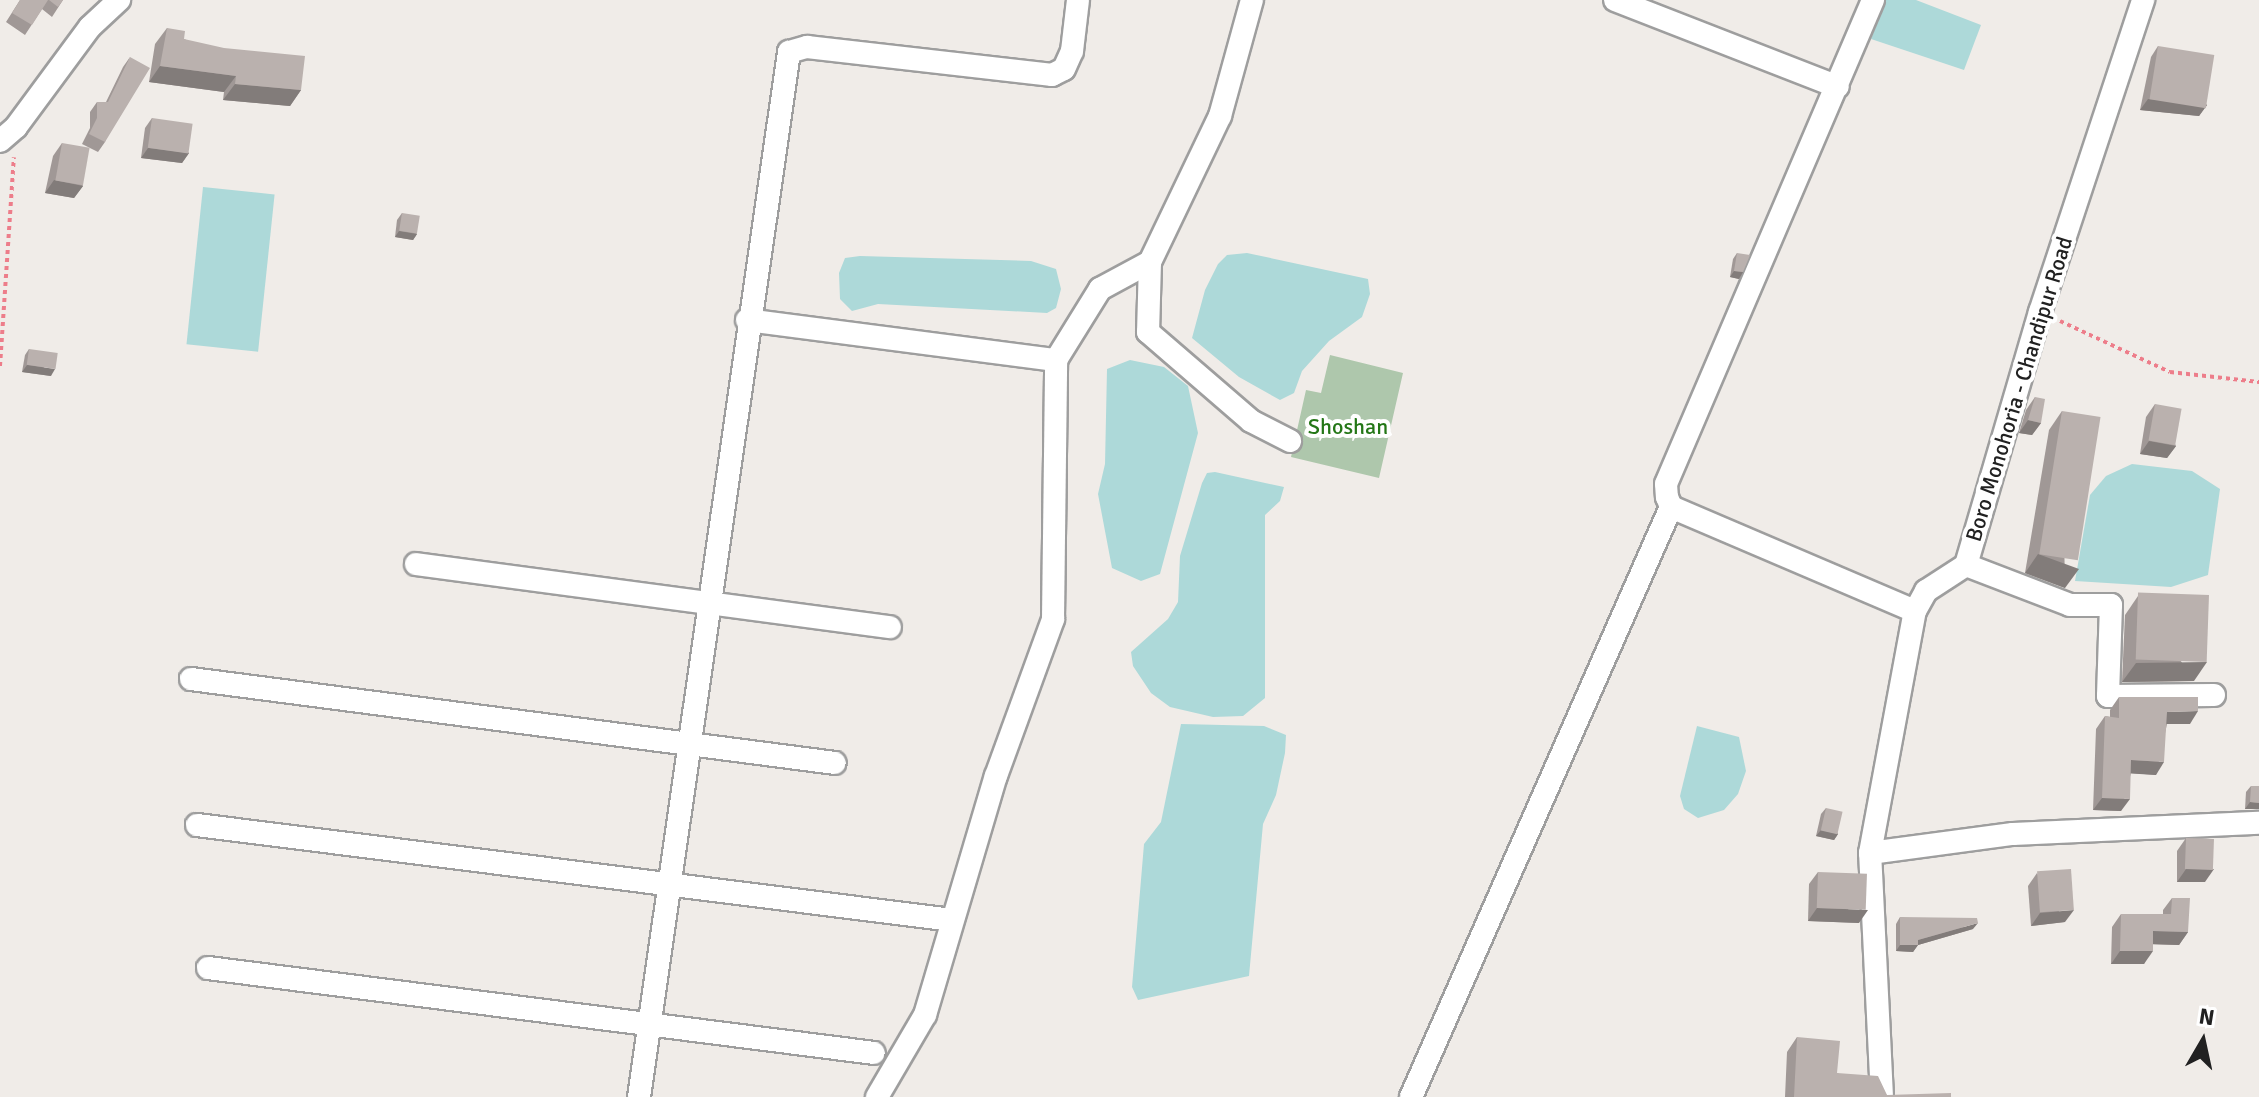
<!DOCTYPE html>
<html>
<head>
<meta charset="utf-8">
<style>
  body { margin:0 }
  #map { position:relative; width:2259px; height:1097px; overflow:hidden; background:#f0ece8; font-family:Signika,sans-serif }
  div>[style] { position:absolute }
  .cemetery>* { inset:0; background:#aec7ac }
  .water>* { inset:0; background:#add9d9; transform-origin:0 0 }
  .path>* { height:4px; margin-top:-2px; transform-origin:0; background:repeating-linear-gradient(90deg,#ed7d8a 0 4px,transparent 0 8px) }
  .roads { filter:drop-shadow(2px 0 #9e9e9e) drop-shadow(-2px 0 #9e9e9e) drop-shadow(0 2px #9e9e9e) drop-shadow(0 -2px #9e9e9e) }
  .minor>* { height:22px; margin:-11px; padding:0 11px; transform-origin:11px; border-radius:11px; background:#fff }
  .wall>* { inset:0; background:#a09896 }
  .shaded-wall>* { inset:0; background:#827c7a }
  .building>* { inset:0; background:#bab1ae; transform-origin:0 0 }
  span { translate:-50% -50%; white-space:nowrap; text-align:center; line-height:1.15; -webkit-text-stroke:8px #fff; paint-order:stroke }
  .street-label { font-size:22px; color:#212121 }
  .park-label { font-size:22px; color:#247717 }
  .north { position:absolute; left:2163px; top:1001px; width:80px; height:80px; -webkit-text-stroke:6px #fff; paint-order:stroke; rotate:9deg; font-size:22px; font-weight:700; line-height:32px; text-align:center; color:#212121 }
  .north::after { content:''; display:block; margin:auto; width:28px; height:36px; background:#212121; clip-path:polygon(50% 0,100% 100%,50% 72%,0 100%) }
</style>
</head>
<body>
<div id="map">
  <div class="cemetery">
    <div style="clip-path:polygon(1330px 355px,1403px 373px,1379px 478px,1291px 457px,1306px 390px,1321px 393px)"></div>
  </div>
  <div class="water">
    <div style="clip-path:polygon(1886px 0,1916px 0,1981px 25px,1964px 70px,1871px 39px)"></div>
    <div style="left:203px;top:187px;width:72px;height:158px;rotate:6deg"></div>
    <div style="clip-path:polygon(1247px 253px,1368px 279px,1370px 294px,1362px 317px,1329px 341px,1302px 371px,1294px 393px,1280px 400px,1239px 377px,1192px 338px,1205px 290px,1218px 264px,1227px 255px)"></div>
    <div style="clip-path:polygon(860px 256px,1031px 261px,1056px 269px,1061px 289px,1056px 308px,1047px 313px,878px 304px,852px 311px,840px 299px,839px 273px,845px 258px)"></div>
    <div style="clip-path:polygon(1130px 360px,1164px 367px,1188px 386px,1198px 433px,1160px 574px,1141px 581px,1112px 568px,1098px 494px,1105px 464px,1107px 369px)"></div>
    <div style="clip-path:polygon(2132px 464px,2192px 471px,2220px 489px,2208px 575px,2171px 587px,2075px 581px,2090px 495px,2106px 476px)"></div>
    <div style="clip-path:polygon(1215px 472px,1284px 487px,1280px 501px,1265px 515px,1265px 698px,1243px 716px,1213px 717px,1170px 707px,1151px 693px,1133px 666px,1131px 652px,1168px 619px,1178px 602px,1180px 556px,1202px 483px,1207px 473px)"></div>
    <div style="clip-path:polygon(1181px 724px,1264px 726px,1286px 735px,1285px 753px,1276px 795px,1263px 824px,1249px 976px,1138px 1000px,1132px 987px,1144px 844px,1161px 822px)"></div>
    <div style="clip-path:polygon(1697px 726px,1739px 737px,1746px 771px,1738px 794px,1724px 810px,1698px 818px,1684px 809px,1680px 796px)"></div>
  </div>
  <div class="path">
    <div style="left:2060px;top:321px;width:121px;rotate:24.9deg"></div>
    <div style="left:2170px;top:372px;width:90px;rotate:6.4deg"></div>
    <div style="left:0;top:366px;width:209px;rotate:-86.2deg"></div>
  </div>
  <div class="roads">
    <div class="minor">
      <div style="left:1615px;top:0;width:239px;rotate:21.3deg"></div>
      <div style="left:1873px;top:0;width:526px;rotate:113.16deg"></div>
      <div style="left:1666px;top:484px;width:13px;rotate:86deg"></div>
      <div style="left:1667px;top:497px;width:11px;rotate:68deg"></div>
      <div style="left:1671px;top:507px;width:265px;rotate:23.1deg"></div>
      <div style="left:0;top:141px;width:21px;rotate:-41deg"></div>
      <div style="left:16px;top:127px;width:124px;rotate:-53.5deg"></div>
      <div style="left:90px;top:27px;width:40px;rotate:-43deg"></div>
      <div style="left:1150px;top:262px;width:70px;rotate:91.6deg"></div>
      <div style="left:1148px;top:332px;width:136px;rotate:40.8deg"></div>
      <div style="left:1251px;top:421px;width:44px;rotate:27.1deg"></div>
      <div style="left:747px;top:320px;width:312px;rotate:7.4deg"></div>
      <div style="left:416px;top:564px;width:478px;rotate:7.6deg"></div>
      <div style="left:1966px;top:565px;width:111px;rotate:21deg"></div>
      <div style="left:2070px;top:605px;width:41px"></div>
      <div style="left:2111px;top:605px;width:91px;rotate:91.9deg"></div>
      <div style="left:2108px;top:696px;width:106px;rotate:-0.5deg"></div>
      <div style="left:191px;top:679px;width:649px;rotate:7.43deg"></div>
      <div style="left:197px;top:825px;width:761px;rotate:7.17deg"></div>
      <div style="left:1870px;top:853px;width:144px;rotate:-7.6deg"></div>
      <div style="left:2013px;top:834px;width:246px;rotate:-2.6deg"></div>
      <div style="left:208px;top:968px;width:671px;rotate:7.27deg"></div>
      <div style="left:639px;top:1097px;width:1056px;rotate:-81.83deg"></div>
      <div style="left:789px;top:52px;width:19px;rotate:-16deg"></div>
      <div style="left:807px;top:47px;width:247px;rotate:6.5deg"></div>
      <div style="left:1052px;top:75px;width:13px;rotate:-27deg"></div>
      <div style="left:1064px;top:69px;width:20px;rotate:-66deg"></div>
      <div style="left:1072px;top:51px;width:51px;rotate:-83.3deg"></div>
      <div style="left:877px;top:1097px;width:95px;rotate:-59.7deg"></div>
      <div style="left:925px;top:1015px;width:249px;rotate:-73.5deg"></div>
      <div style="left:996px;top:776px;width:167px;rotate:-70deg"></div>
      <div style="left:1053px;top:619px;width:259px;rotate:-89.3deg"></div>
      <div style="left:1056px;top:360px;width:84px;rotate:-58.2deg"></div>
      <div style="left:1100px;top:289px;width:57px;rotate:-28.4deg"></div>
      <div style="left:1150px;top:262px;width:162px;rotate:-64.4deg"></div>
      <div style="left:1220px;top:116px;width:120px;rotate:-74.6deg"></div>
      <div style="left:1411px;top:1097px;width:645px;rotate:-66.22deg"></div>
      <div style="left:1882px;top:1097px;width:244px;rotate:-92.8deg"></div>
      <div style="left:1870px;top:853px;width:246px;rotate:-79.5deg"></div>
      <div style="left:1915px;top:611px;width:23px;rotate:-61deg"></div>
      <div style="left:1926px;top:591px;width:48px;rotate:-33deg"></div>
      <div style="left:1966px;top:565px;width:264px;rotate:-73.7deg"></div>
      <div style="left:2040px;top:312px;width:329px;rotate:-71.7deg"></div>
    </div>
  </div>
  <div class="wall">
    <div style="clip-path:polygon(20px 0,63px 0,52px 17px,42px 9px,25px 35px,6px 22px)"></div>
    <div style="clip-path:polygon(167px 28px,184px 39px,301px 90px,290px 106px,223px 100px,224px 92px,149px 82px,155px 44px)"></div>
    <div style="clip-path:polygon(2158px 46px,2207px 105px,2199px 116px,2140px 110px,2151px 57px)"></div>
    <div style="clip-path:polygon(130px 57px,105px 142px,98px 152px,82px 144px,90px 128px,90px 112px,97px 102px,106px 102px,123px 67px)"></div>
    <div style="clip-path:polygon(152px 118px,189px 153px,182px 163px,141px 158px,145px 128px)"></div>
    <div style="clip-path:polygon(62px 143px,83px 186px,74px 198px,45px 193px,53px 156px)"></div>
    <div style="clip-path:polygon(402px 213px,417px 234px,413px 240px,395px 237px,397px 220px)"></div>
    <div style="clip-path:polygon(1737px 253px,1743px 272px,1739px 279px,1730px 277px,1733px 259px)"></div>
    <div style="clip-path:polygon(29px 349px,51px 376px,22px 372px,25px 355px)"></div>
    <div style="clip-path:polygon(2035px 397px,2041px 423px,2032px 435px,2019px 433px,2026px 410px)"></div>
    <div style="clip-path:polygon(2155px 404px,2176px 446px,2167px 458px,2140px 454px,2146px 417px)"></div>
    <div style="clip-path:polygon(2062px 411px,2065px 588px,2025px 573px,2049px 430px)"></div>
    <div style="clip-path:polygon(2138px 596px,2194px 681px,2122px 682px,2125px 615px)"></div>
    <div style="clip-path:polygon(2119px 697px,2190px 724px,2167px 724px,2156px 775px,2131px 773px,2121px 811px,2093px 810px,2096px 729px,2105px 716px,2110px 717px,2110px 710px)"></div>
    <div style="clip-path:polygon(2251px 786px,2259px 786px,2259px 809px,2245px 809px,2246px 792px)"></div>
    <div style="clip-path:polygon(1826px 808px,1838px 834px,1834px 840px,1816px 836px,1821px 814px)"></div>
    <div style="clip-path:polygon(2186px 838px,2205px 882px,2177px 882px,2177px 851px)"></div>
    <div style="clip-path:polygon(1818px 872px,1859px 923px,1808px 921px,1809px 884px)"></div>
    <div style="clip-path:polygon(2037px 873px,2065px 922px,2031px 926px,2028px 886px)"></div>
    <div style="clip-path:polygon(2172px 898px,2188px 932px,2179px 945px,2153px 944px,2144px 964px,2111px 964px,2112px 927px,2121px 914px,2163px 914px,2163px 910px)"></div>
    <div style="clip-path:polygon(1900px 917px,1973px 929px,1918px 945px,1913px 952px,1896px 951px,1896px 924px)"></div>
    <div style="clip-path:polygon(1797px 1037px,1837px 1073px,1887px 1095px,1951px 1097px,1785px 1097px,1787px 1052px)"></div>
  </div>
  <div class="shaded-wall">
    <div style="clip-path:polygon(160px 66px,236px 76px,224px 92px,149px 82px)"></div>
    <div style="clip-path:polygon(235px 84px,301px 90px,290px 106px,223px 100px)"></div>
    <div style="clip-path:polygon(2148px 99px,2207px 105px,2199px 116px,2140px 110px)"></div>
    <div style="clip-path:polygon(148px 148px,189px 153px,182px 163px,141px 158px)"></div>
    <div style="clip-path:polygon(54px 180px,83px 186px,74px 198px,45px 193px)"></div>
    <div style="clip-path:polygon(399px 231px,417px 234px,413px 240px,395px 237px)"></div>
    <div style="clip-path:polygon(1734px 271px,1743px 272px,1739px 279px,1730px 277px)"></div>
    <div style="clip-path:polygon(27px 365px,55px 369px,51px 376px,22px 372px)"></div>
    <div style="clip-path:polygon(2028px 420px,2041px 423px,2032px 435px,2019px 433px)"></div>
    <div style="clip-path:polygon(2149px 441px,2176px 446px,2167px 458px,2140px 454px)"></div>
    <div style="clip-path:polygon(2038px 554px,2079px 569px,2065px 588px,2025px 573px)"></div>
    <div style="clip-path:polygon(2207px 662px,2194px 681px,2122px 682px,2136px 663px)"></div>
    <div style="clip-path:polygon(2198px 711px,2190px 724px,2158px 724px,2167px 712px)"></div>
    <div style="clip-path:polygon(2131px 760px,2164px 762px,2156px 775px,2123px 773px)"></div>
    <div style="clip-path:polygon(2102px 798px,2130px 799px,2121px 811px,2093px 810px)"></div>
    <div style="clip-path:polygon(2250px 802px,2259px 803px,2259px 809px,2245px 809px)"></div>
    <div style="clip-path:polygon(1821px 830px,1838px 834px,1834px 840px,1816px 836px)"></div>
    <div style="clip-path:polygon(2186px 869px,2214px 869px,2205px 882px,2177px 882px)"></div>
    <div style="clip-path:polygon(1817px 908px,1868px 910px,1859px 923px,1808px 921px)"></div>
    <div style="clip-path:polygon(2074px 910px,2065px 922px,2031px 926px,2040px 913px)"></div>
    <div style="clip-path:polygon(1978px 923px,1973px 929px,1918px 945px,1913px 952px,1896px 951px,1900px 945px)"></div>
    <div style="clip-path:polygon(2153px 931px,2188px 932px,2179px 945px,2144px 944px)"></div>
    <div style="clip-path:polygon(2120px 951px,2153px 951px,2144px 964px,2111px 964px)"></div>
  </div>
  <div class="building">
    <div style="clip-path:polygon(20px 0,48px 0,32px 25px,12px 13px)"></div>
    <div style="clip-path:polygon(49px 0,63px 0,58px 7px)"></div>
    <div style="clip-path:polygon(167px 28px,185px 31px,184px 39px,224px 48px,305px 56px,301px 90px,235px 84px,236px 76px,160px 66px)"></div>
    <div style="left:2158px;top:46px;width:57px;height:54px;rotate:9deg"></div>
    <div style="clip-path:polygon(130px 57px,150px 68px,105px 142px,89px 134px,97px 118px,97px 102px,108px 102px)"></div>
    <div style="left:152px;top:118px;width:41px;height:30px;rotate:8deg"></div>
    <div style="left:62px;top:143px;width:28px;height:38px;rotate:10deg"></div>
    <div style="left:402px;top:213px;width:18px;height:18px;rotate:9deg"></div>
    <div style="clip-path:polygon(1737px 253px,1750px 255px,1743px 272px,1734px 271px)"></div>
    <div style="left:29px;top:349px;width:29px;height:16px;rotate:8deg"></div>
    <div style="clip-path:polygon(2035px 397px,2045px 399px,2041px 423px,2028px 420px)"></div>
    <div style="left:2155px;top:404px;width:27px;height:37px;rotate:10deg"></div>
    <div style="left:2062px;top:411px;width:39px;height:145px;rotate:9deg"></div>
    <div style="left:2209px;top:595px;width:67px;height:71px;rotate:92deg"></div>
    <div style="clip-path:polygon(2119px 697px,2198px 697px,2198px 711px,2167px 712px,2164px 762px,2131px 760px,2130px 799px,2102px 798px,2105px 716px,2119px 718px)"></div>
    <div style="clip-path:polygon(2251px 786px,2259px 786px,2259px 803px,2250px 802px)"></div>
    <div style="left:1826px;top:808px;width:17px;height:23px;rotate:13deg"></div>
    <div style="left:2186px;top:838px;width:28px;height:31px;rotate:2deg"></div>
    <div style="left:2071px;top:869px;width:41px;height:34px;rotate:86deg"></div>
    <div style="left:1818px;top:872px;width:49px;height:36px;rotate:2deg"></div>
    <div style="clip-path:polygon(2172px 898px,2190px 898px,2188px 932px,2153px 931px,2153px 951px,2120px 951px,2121px 914px,2171px 914px)"></div>
    <div style="clip-path:polygon(1900px 917px,1977px 918px,1978px 923px,1918px 940px,1918px 945px,1900px 945px)"></div>
    <div style="clip-path:polygon(1797px 1037px,1840px 1041px,1837px 1073px,1878px 1076px,1887px 1095px,1951px 1093px,1951px 1097px,1794px 1097px)"></div>
  </div>
  <div class="street-label">
    <span style="left:2019px;top:389px;rotate:-73deg">Boro Monohoria - Chandipur Road</span>
  </div>
  <div class="park-label">
    <span style="left:1348px;top:427px">Shoshan</span>
  </div>
  <div class="north">N</div>
</div>
</body>
</html>
